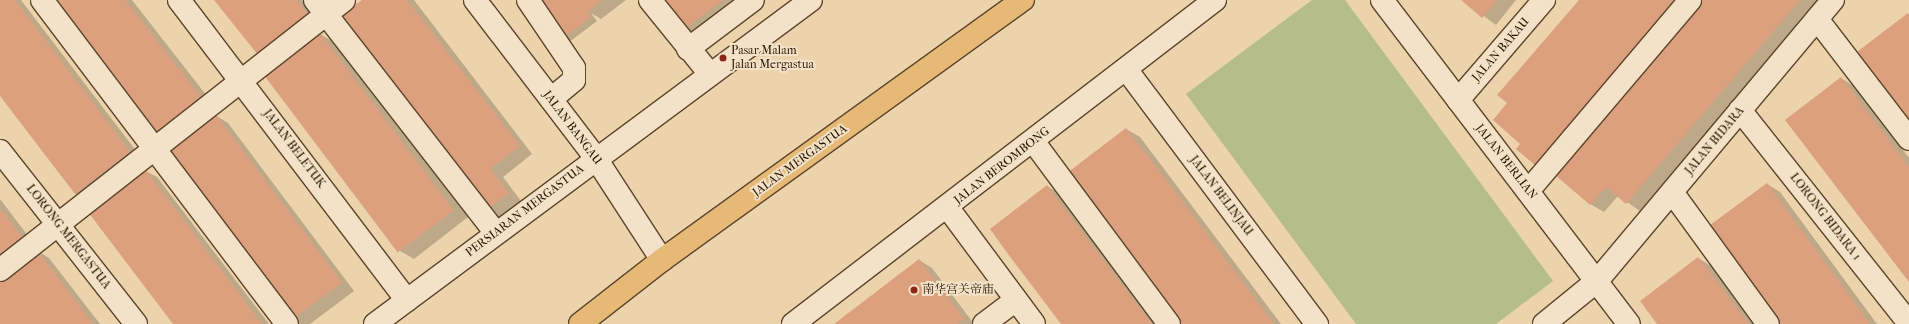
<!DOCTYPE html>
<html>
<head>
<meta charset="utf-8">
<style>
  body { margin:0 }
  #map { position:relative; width:1909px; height:324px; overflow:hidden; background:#edd3ab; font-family:"IM FELL French Canon","Noto Serif SC",serif }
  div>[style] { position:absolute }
  .green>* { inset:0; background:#b5bd8b }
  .shadow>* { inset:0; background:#0003 }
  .building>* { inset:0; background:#dca07f; transform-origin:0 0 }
  .roads { filter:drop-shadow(1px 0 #5b452b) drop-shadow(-1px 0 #5b452b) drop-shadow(0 1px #5b452b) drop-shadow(0 -1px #5b452b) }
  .minor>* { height:22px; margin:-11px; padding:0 11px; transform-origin:11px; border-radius:11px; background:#f3e2c8 }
  .major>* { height:22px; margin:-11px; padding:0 11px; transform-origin:11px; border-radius:11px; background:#e6ba76 }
  .dots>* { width:11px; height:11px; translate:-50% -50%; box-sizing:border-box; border:2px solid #f3e2c8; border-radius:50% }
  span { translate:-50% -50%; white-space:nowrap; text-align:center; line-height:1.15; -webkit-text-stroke:4px #f3e2c8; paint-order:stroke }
  .street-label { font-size:12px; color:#2a1600 }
  .poi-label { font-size:12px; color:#2a1600 }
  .left { translate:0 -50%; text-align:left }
</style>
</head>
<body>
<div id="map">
  <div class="green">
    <div style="clip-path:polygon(1312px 0,1345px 0,1553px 281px,1496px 324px,1356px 324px,1186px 94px)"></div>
  </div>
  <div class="shadow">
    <div style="clip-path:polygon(0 0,21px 0,143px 160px,89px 201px,75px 193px,0 94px)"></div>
    <div style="clip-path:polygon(33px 0,132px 0,214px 105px,144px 142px)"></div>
    <div style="clip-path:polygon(216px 0,303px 0,321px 23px)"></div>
    <div style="clip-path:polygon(363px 0,414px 0,532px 154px,503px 177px,521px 201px,496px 220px)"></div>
    <div style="clip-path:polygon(519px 0,626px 0,601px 19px,591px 13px,597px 21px,560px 49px)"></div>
    <div style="clip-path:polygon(654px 0,754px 0,696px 43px)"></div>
    <div style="clip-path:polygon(1462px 0,1516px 0,1496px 25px)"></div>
    <div style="clip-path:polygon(1703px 0,1820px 0,1640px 211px,1618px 196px,1604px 212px,1590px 204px)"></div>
    <div style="clip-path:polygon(320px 34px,334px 42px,468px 217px,414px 259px,400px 251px)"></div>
    <div style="clip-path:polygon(1841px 78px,1854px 86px,1909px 158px,1909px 280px)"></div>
    <div style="clip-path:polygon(215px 115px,228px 123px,354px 291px,310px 324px,280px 324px)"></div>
    <div style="clip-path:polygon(1126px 129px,1140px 137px,1281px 324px,1175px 324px)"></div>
    <div style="clip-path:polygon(144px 170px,157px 177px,269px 324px,174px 324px)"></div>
    <div style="clip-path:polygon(1767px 184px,1780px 192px,1877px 324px,1771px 324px)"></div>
    <div style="clip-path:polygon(1047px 186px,1060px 194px,1159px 324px,1063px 324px)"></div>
    <div style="clip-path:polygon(0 199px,35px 245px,0 272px)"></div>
    <div style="clip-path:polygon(36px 250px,49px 258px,100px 324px,1px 324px)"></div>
    <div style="clip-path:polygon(1698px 258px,1711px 266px,1755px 324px,1658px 324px)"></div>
    <div style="clip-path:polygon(919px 260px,932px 268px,974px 324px,835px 324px)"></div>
  </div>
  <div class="building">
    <div style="clip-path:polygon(0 0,15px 0,130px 152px,75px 194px,0 96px)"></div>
    <div style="clip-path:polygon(32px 0,125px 0,201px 97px,144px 142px)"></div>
    <div style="clip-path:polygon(214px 0,297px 0,308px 15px,258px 55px)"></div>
    <div style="clip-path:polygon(362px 0,407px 0,520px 146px,490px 169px,509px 193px,482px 213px,334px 21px)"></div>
    <div style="clip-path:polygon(518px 0,602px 0,587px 12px,591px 17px,553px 46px)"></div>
    <div style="clip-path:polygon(652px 0,723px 0,678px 34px)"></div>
    <div style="clip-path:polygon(1461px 0,1497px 0,1482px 18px)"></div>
    <div style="clip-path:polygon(1579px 0,1678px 0,1536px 166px,1516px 149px,1520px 144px,1493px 120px,1507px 103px,1497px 95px)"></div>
    <div style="clip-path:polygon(1702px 0,1800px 0,1626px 204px,1606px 187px,1590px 205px,1554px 174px)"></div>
    <div style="clip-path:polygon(1908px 13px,1909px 15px,1909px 136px,1849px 58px)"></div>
    <div style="left:320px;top:33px;width:222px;height:70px;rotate:53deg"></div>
    <div style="clip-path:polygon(1841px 77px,1909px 167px,1909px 282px,1785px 120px)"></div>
    <div style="left:215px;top:114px;width:211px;height:74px;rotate:53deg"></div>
    <div style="clip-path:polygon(1126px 128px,1173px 189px,1274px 324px,1174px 324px,1063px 176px)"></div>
    <div style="clip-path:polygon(144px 168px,176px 210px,262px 324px,173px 324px,88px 212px)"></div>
    <div style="clip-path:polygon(1767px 183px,1796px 223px,1870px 324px,1770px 324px,1702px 231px)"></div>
    <div style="clip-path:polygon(1047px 185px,1062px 206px,1152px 324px,1061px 324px,1005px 250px,990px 229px)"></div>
    <div style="clip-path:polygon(0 209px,22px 237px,0 254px)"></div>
    <div style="clip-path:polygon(36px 249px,93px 324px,0 324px,0 277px)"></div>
    <div style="clip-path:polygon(1698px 257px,1714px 278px,1749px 324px,1657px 324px,1640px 301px)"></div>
    <div style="clip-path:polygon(919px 259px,964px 319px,957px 324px,834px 324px)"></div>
  </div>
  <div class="roads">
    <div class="minor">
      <div style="left:42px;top:0;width:406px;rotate:52.9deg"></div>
      <div style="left:179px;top:0;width:377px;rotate:52.8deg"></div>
      <div style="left:315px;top:0;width:295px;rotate:52.2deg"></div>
      <div style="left:475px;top:0;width:198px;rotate:52.6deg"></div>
      <div style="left:595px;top:157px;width:123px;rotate:57deg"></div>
      <div style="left:528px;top:0;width:82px;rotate:55.9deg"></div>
      <div style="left:574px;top:68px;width:12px;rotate:90deg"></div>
      <div style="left:574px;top:80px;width:30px;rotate:140deg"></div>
      <div style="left:650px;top:0;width:95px;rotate:51deg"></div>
      <div style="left:1382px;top:0;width:407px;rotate:52.7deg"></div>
      <div style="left:1817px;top:19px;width:151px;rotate:52.5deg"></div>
      <div style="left:688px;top:49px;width:81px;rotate:-37deg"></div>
      <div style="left:1126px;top:69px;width:319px;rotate:53.2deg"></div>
      <div style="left:1458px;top:100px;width:132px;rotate:-49.3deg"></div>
      <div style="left:1740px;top:110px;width:272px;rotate:51.6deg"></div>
      <div style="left:1033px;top:141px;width:228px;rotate:53.4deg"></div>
      <div style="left:0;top:151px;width:220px;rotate:51.8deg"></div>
      <div style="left:1529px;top:190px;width:249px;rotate:-49.7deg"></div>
      <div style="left:1672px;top:192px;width:163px;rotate:54deg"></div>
      <div style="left:948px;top:208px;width:144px;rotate:53.4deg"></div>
      <div style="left:0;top:270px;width:437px;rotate:-38.1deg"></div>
      <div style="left:375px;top:324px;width:543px;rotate:-36.62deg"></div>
      <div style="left:793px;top:324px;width:532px;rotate:-37.52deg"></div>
      <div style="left:984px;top:324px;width:40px;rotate:-37deg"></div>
      <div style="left:1544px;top:324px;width:68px;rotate:-39.1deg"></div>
      <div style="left:1597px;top:281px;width:367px;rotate:-50deg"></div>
    </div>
    <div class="major">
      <div style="left:580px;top:324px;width:104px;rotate:-38deg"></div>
      <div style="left:662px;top:260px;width:445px;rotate:-35.8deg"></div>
    </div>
  </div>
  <div class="dots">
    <div style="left:723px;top:58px;background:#8f2418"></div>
    <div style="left:914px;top:290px;background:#8f2418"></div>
  </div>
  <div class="street-label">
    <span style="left:1501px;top:50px;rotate:-49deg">JALAN BAKAU</span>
    <span style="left:572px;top:128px;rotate:53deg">JALAN BANGAU</span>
    <span style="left:1715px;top:141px;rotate:-50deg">JALAN BIDARA</span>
    <span style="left:294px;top:149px;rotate:53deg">JALAN BELETUK</span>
    <span style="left:800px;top:161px;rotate:-36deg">JALAN MERGASTUA</span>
    <span style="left:1506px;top:162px;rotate:52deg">JALAN BERLIAN</span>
    <span style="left:1002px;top:166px;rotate:-38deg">JALAN BEROMBONG</span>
    <span style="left:1221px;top:196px;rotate:53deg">JALAN BELINJAU</span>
    <span style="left:525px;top:211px;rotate:-37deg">PERSIARAN MERGASTUA</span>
    <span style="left:1825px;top:217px;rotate:52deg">LORONG BIDARA 1</span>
    <span style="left:68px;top:237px;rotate:52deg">LORONG MERGASTUA</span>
  </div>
  <div class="poi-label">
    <span class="left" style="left:731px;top:58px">Pasar Malam<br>Jalan Mergastua</span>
    <span class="left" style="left:922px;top:290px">南华宫关帝庙</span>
  </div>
</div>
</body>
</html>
